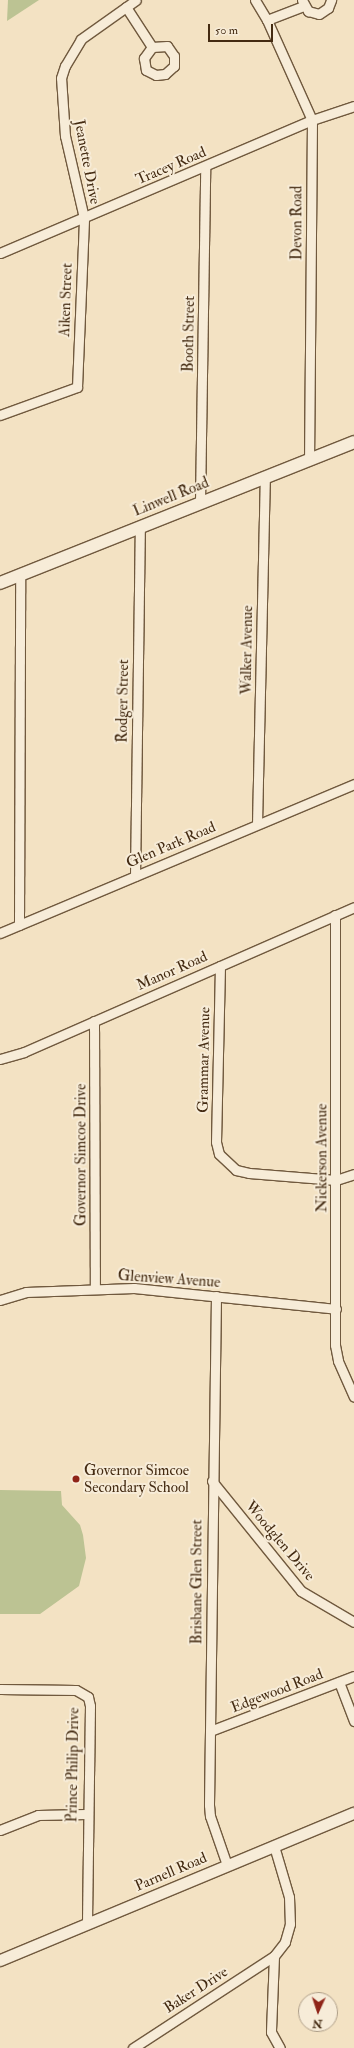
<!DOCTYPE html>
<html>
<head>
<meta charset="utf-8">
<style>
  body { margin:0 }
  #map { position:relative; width:354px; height:2048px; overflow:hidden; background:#f3e2c3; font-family:"IM FELL Double Pica",serif }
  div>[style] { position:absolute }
  .green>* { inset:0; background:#bcc393 }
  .roads { filter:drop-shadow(1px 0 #70593e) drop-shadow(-1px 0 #70593e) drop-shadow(0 1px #70593e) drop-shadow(0 -1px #70593e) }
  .minor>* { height:9px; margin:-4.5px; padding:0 4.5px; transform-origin:4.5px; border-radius:4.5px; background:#f7ecd8 }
  .tertiary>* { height:11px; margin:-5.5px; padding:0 5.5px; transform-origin:5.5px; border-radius:5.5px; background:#f7ecd8 }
  .secondary>* { height:12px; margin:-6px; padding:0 6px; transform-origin:6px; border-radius:6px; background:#f7ecd8 }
  .dots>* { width:11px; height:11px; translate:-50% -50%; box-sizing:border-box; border:2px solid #f7ecd8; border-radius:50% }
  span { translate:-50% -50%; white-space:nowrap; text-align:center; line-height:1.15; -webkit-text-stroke:4px #f7ecd8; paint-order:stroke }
  .street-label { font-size:15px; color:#442b12 }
  .poi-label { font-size:15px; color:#442b12 }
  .left { translate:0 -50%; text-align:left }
  .north { position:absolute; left:298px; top:1992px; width:40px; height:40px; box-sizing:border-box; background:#f7ecd8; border:1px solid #af9f89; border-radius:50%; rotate:183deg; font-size:11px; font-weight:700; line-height:16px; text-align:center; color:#442b12 }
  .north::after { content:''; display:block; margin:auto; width:14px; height:18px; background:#8f2418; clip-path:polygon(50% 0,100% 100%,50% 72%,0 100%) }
  .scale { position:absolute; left:208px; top:24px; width:65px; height:18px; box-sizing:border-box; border:2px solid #442b12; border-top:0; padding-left:5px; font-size:12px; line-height:14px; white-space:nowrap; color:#442b12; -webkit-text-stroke:3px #f7ecd8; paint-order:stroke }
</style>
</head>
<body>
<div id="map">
  <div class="green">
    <div style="clip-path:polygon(8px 0,39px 0,7px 21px)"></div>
    <div style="clip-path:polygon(0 1490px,61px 1491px,62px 1505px,80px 1525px,83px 1535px,86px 1558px,79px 1586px,40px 1614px,0 1614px)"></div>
  </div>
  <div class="roads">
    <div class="minor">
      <div style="left:255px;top:0;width:23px;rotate:59deg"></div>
      <div style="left:267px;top:20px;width:110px;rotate:65.8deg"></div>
      <div style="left:312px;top:120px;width:340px;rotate:90.5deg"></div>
      <div style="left:302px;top:0;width:13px;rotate:61deg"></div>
      <div style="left:308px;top:11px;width:11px;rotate:15deg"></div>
      <div style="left:319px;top:14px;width:11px;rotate:-34deg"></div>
      <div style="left:328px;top:8px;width:9px;rotate:-69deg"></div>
      <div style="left:126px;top:7px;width:48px;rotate:57deg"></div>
      <div style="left:152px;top:47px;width:14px;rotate:126deg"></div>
      <div style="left:144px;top:58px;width:12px;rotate:81deg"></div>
      <div style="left:146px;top:70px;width:11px;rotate:27deg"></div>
      <div style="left:156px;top:75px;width:9px;rotate:-6deg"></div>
      <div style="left:165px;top:74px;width:12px;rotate:-42deg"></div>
      <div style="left:174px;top:66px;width:10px;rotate:-90deg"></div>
      <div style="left:174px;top:56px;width:12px;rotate:-125deg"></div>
      <div style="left:167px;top:46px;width:15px;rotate:176deg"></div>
      <div style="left:267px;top:20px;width:39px;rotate:-21deg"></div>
      <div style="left:0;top:253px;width:339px;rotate:-23.1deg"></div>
      <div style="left:312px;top:120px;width:44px;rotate:-18.4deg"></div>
      <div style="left:0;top:415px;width:82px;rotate:-20deg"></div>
      <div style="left:77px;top:387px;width:169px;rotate:-87.6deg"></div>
      <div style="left:84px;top:218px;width:84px;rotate:-103deg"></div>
      <div style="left:65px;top:136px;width:58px;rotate:-93.9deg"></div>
      <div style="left:61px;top:78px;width:13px;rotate:-72deg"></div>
      <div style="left:65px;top:66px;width:31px;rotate:-59deg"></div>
      <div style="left:81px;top:39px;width:67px;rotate:-35.3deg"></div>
      <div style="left:200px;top:502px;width:335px;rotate:-89.1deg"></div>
      <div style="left:257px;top:824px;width:348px;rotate:-88.7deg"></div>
      <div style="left:135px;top:876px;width:350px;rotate:-89.2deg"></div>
      <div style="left:335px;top:915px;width:430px;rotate:90deg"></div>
      <div style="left:335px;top:1345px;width:16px;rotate:79deg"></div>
      <div style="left:338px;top:1361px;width:39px;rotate:66deg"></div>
      <div style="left:19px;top:925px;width:350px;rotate:-89.8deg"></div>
      <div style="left:0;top:933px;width:384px;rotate:-22.8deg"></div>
      <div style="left:220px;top:966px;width:176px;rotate:91.3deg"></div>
      <div style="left:216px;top:1142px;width:12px;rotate:76deg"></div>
      <div style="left:219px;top:1154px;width:23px;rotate:43deg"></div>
      <div style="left:236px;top:1170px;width:13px;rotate:13deg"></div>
      <div style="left:249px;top:1173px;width:87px;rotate:4.6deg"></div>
      <div style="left:336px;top:1180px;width:19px;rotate:-18deg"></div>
      <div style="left:94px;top:1021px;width:267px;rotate:89.8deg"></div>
      <div style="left:0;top:1059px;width:25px;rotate:-16deg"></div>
      <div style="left:24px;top:1052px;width:360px;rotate:-23.7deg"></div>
      <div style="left:216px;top:1296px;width:509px;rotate:90.79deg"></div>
      <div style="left:209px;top:1805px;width:11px;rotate:85deg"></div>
      <div style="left:210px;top:1816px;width:52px;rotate:70.9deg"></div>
      <div style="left:0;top:1300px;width:27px;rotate:-17deg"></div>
      <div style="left:26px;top:1292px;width:108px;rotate:-2.1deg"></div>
      <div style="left:134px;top:1288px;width:203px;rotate:5.9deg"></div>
      <div style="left:212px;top:1481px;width:141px;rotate:51deg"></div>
      <div style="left:301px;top:1591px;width:61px;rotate:30.3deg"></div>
      <div style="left:339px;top:1682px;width:42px;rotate:69deg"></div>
      <div style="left:0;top:1689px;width:76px;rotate:0.8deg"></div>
      <div style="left:76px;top:1690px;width:14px;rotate:30deg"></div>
      <div style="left:88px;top:1697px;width:9px;rotate:77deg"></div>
      <div style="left:90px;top:1706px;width:217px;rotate:90.8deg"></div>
      <div style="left:210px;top:1731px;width:154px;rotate:-20.9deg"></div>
      <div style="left:0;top:1830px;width:41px;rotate:-21.5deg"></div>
      <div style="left:38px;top:1815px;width:48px;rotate:-1.2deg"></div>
      <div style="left:274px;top:1846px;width:53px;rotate:73.6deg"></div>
      <div style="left:289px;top:1897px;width:27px;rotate:88deg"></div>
      <div style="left:290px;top:1924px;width:19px;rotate:106deg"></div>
      <div style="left:285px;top:1942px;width:18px;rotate:128deg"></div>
      <div style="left:274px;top:1956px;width:76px;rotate:92.3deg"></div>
      <div style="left:271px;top:2032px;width:18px;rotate:61deg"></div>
      <div style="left:133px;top:2048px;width:168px;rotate:-33.1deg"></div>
    </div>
    <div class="tertiary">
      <div style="left:0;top:1960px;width:383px;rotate:-22.6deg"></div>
    </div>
    <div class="secondary">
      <div style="left:0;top:583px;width:381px;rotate:-21.7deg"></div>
    </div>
  </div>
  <div class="dots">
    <div style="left:76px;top:1479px;background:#8f2418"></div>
  </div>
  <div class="street-label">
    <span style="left:87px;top:162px;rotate:79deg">Jeanette Drive</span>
    <span style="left:171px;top:166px;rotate:-23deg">Tracey Road</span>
    <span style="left:297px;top:223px;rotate:-90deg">Devon Road</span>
    <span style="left:66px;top:300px;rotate:-88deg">Aiken Street</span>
    <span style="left:189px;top:334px;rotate:-89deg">Booth Street</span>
    <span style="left:171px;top:497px;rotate:-22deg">Linwell Road</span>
    <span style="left:247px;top:650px;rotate:-89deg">Walker Avenue</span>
    <span style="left:123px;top:701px;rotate:-89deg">Rodger Street</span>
    <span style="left:171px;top:845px;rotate:-23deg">Glen Park Road</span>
    <span style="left:172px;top:971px;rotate:-24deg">Manor Road</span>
    <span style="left:204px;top:1060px;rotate:-89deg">Grammar Avenue</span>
    <span style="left:81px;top:1155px;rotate:-90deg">Governor Simcoe Drive</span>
    <span style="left:322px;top:1158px;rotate:-90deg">Nickerson Avenue</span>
    <span style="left:169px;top:1279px;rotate:4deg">Glenview Avenue</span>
    <span style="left:280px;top:1541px;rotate:50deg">Woodglen Drive</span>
    <span style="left:197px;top:1582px;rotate:-90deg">Brisbane Glen Street</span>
    <span style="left:277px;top:1691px;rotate:-21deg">Edgewood Road</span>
    <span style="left:73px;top:1765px;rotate:-89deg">Prince Philip Drive</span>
    <span style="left:171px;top:1872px;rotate:-23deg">Parnell Road</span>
    <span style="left:196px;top:1990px;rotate:-33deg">Baker Drive</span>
  </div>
  <div class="poi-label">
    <span class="left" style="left:84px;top:1479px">Governor Simcoe<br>Secondary School</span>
  </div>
  <div class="north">N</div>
  <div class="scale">50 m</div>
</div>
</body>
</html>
